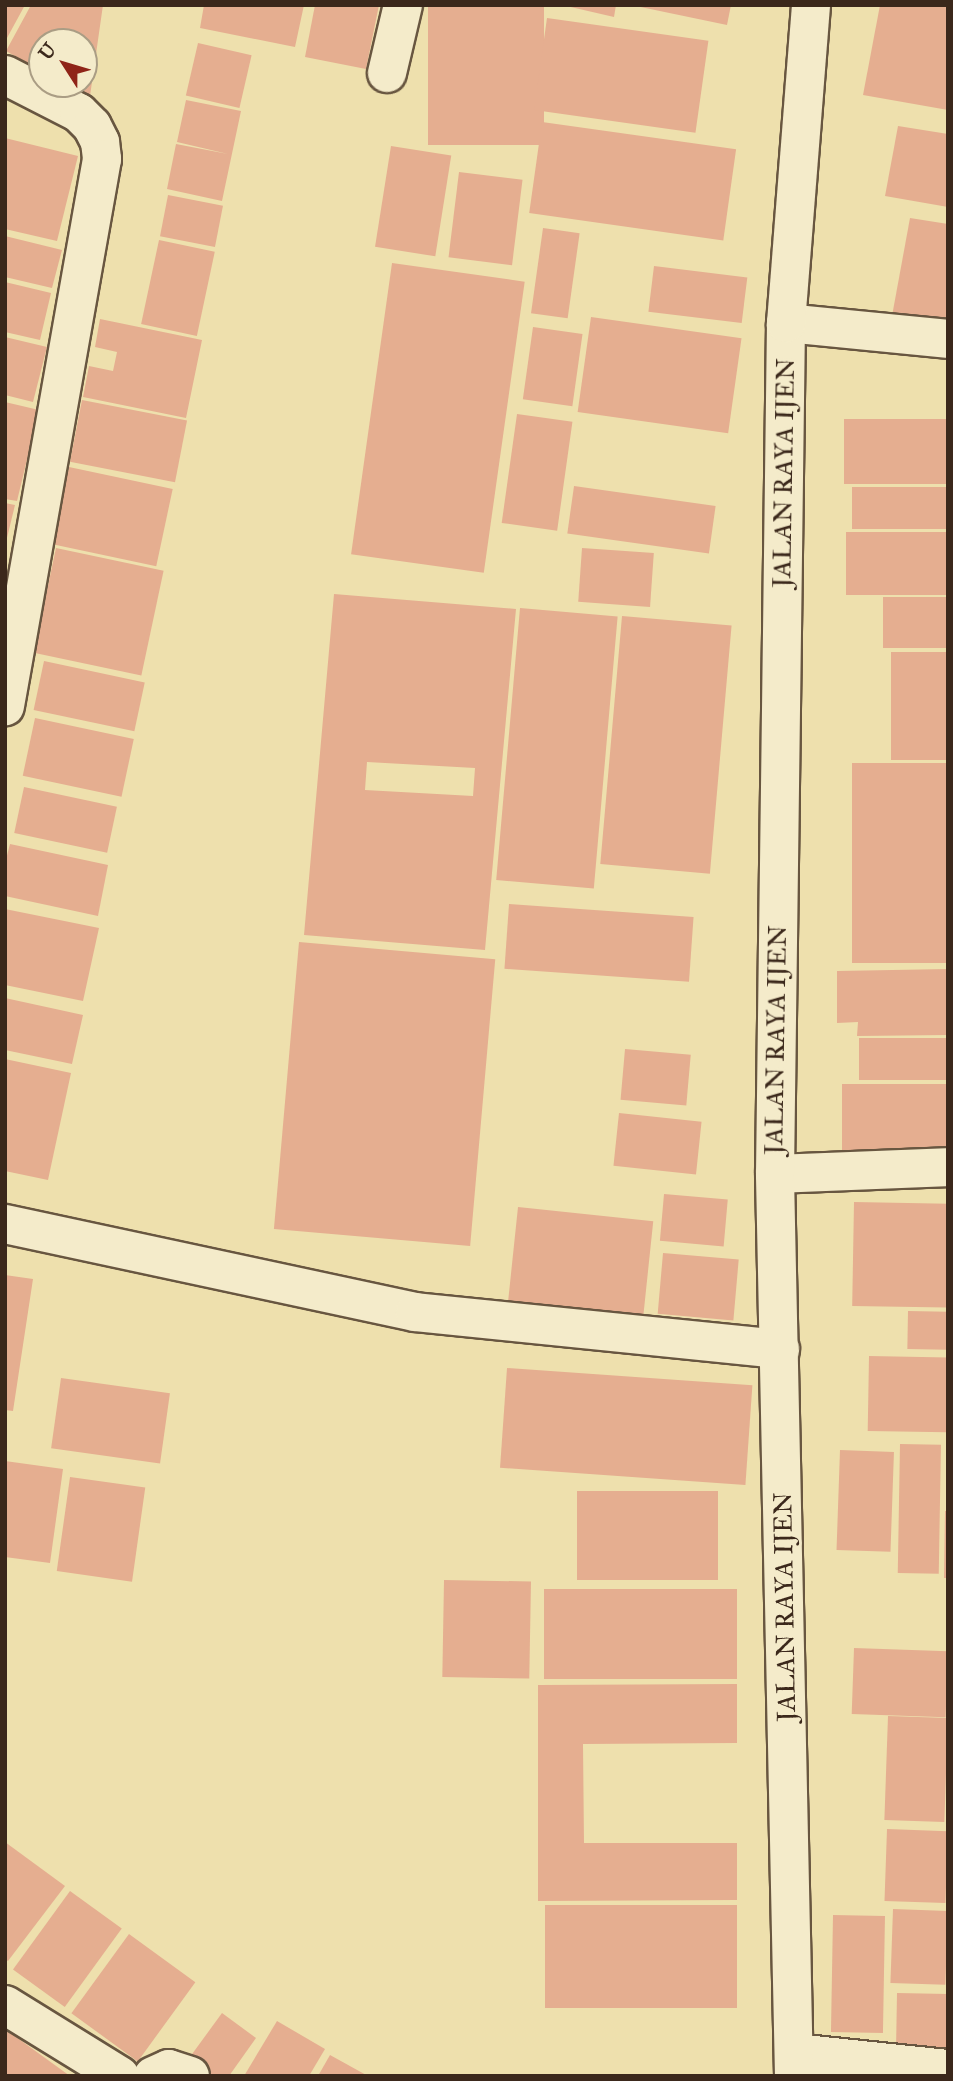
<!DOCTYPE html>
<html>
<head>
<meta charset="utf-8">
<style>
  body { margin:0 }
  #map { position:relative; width:953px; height:2081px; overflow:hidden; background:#eee0ad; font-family:"IM FELL Great Primer",serif }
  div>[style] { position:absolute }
  .building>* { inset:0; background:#e5ae90; transform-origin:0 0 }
  .roads { filter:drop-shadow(2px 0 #685640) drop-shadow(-2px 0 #685640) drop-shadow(0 2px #685640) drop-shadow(0 -2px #685640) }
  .street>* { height:38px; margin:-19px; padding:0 19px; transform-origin:19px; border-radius:19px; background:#f4ebca }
  .secondary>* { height:38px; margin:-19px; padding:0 19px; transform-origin:19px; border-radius:19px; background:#f4ebca }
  span { translate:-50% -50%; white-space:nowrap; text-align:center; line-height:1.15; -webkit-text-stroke:5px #f4ebca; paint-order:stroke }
  .street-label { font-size:26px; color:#3b281b }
  .frame { position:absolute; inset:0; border:7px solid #3b281b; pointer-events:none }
  .north { position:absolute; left:28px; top:28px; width:70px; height:70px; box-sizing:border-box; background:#f4ebca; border:2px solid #aa9d84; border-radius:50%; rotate:307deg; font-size:19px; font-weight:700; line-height:28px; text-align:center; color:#3b281b }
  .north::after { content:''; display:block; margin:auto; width:24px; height:32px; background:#8f2418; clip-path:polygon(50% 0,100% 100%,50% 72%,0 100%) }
</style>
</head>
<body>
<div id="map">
  <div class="building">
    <div style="clip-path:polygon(5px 5px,25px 5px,7px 38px,5px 37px)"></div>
    <div style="clip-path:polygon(31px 5px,103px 5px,90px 96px,67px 84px,84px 84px,84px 42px,42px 42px,42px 71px,6px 51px)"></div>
    <div style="clip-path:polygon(204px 5px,304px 5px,295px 47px,200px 28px)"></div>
    <div style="clip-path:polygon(315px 5px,379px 5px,366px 69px,305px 57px)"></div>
    <div style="left:428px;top:5px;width:116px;height:140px"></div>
    <div style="clip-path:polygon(562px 5px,616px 5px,614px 17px)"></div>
    <div style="clip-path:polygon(631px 5px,731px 5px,727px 25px)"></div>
    <div style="clip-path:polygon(880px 5px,948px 6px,948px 110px,863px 95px)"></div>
    <div style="left:547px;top:18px;width:163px;height:93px;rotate:8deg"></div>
    <div style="left:198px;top:43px;width:55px;height:54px;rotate:13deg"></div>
    <div style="clip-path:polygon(186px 100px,241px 111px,222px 201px,167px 189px,176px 144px,228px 154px,177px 142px)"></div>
    <div style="left:542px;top:122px;width:196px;height:92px;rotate:8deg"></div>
    <div style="clip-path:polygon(898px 126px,948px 134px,948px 207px,885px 196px)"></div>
    <div style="clip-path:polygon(5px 138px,78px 156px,57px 241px,5px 229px)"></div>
    <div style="left:391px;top:146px;width:61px;height:102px;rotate:9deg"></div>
    <div style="left:459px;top:172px;width:64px;height:86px;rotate:7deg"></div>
    <div style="left:168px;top:195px;width:56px;height:42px;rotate:11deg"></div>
    <div style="clip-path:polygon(910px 218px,948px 224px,948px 326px,892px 316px)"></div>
    <div style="left:543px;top:228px;width:37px;height:86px;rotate:8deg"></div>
    <div style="clip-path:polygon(5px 236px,62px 250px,52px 288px,5px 277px)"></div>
    <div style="left:159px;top:240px;width:57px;height:86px;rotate:12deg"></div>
    <div style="left:392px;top:263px;width:134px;height:294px;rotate:8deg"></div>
    <div style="left:654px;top:266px;width:94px;height:46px;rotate:7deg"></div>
    <div style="clip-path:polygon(5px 282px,51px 293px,40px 340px,5px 332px)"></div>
    <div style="left:591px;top:317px;width:152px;height:96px;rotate:8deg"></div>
    <div style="clip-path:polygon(100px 319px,202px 340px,186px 418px,83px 397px,89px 366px,113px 371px,117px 352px,95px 347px)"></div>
    <div style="left:533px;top:327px;width:50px;height:73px;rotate:8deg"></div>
    <div style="clip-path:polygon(5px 337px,47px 347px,33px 402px,5px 395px)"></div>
    <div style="left:82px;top:400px;width:107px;height:63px;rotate:11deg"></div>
    <div style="clip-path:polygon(5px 402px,39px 410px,17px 501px,5px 499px)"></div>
    <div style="left:517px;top:414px;width:56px;height:110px;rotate:8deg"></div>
    <div style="left:948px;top:419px;width:65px;height:104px;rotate:90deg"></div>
    <div style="left:69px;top:467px;width:106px;height:79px;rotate:12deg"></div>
    <div style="left:574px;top:486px;width:143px;height:48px;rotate:8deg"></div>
    <div style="left:948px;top:487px;width:42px;height:96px;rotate:90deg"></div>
    <div style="clip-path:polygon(5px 503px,15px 505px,6px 542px,5px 542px)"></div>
    <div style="left:948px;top:532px;width:63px;height:102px;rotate:90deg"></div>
    <div style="left:56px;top:548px;width:110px;height:107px;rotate:12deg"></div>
    <div style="left:582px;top:548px;width:72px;height:54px;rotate:4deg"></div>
    <div style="clip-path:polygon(evenodd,334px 594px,516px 609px,485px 950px,304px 935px,334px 594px,367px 762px,475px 768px,473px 796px,365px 790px,367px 762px)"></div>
    <div style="left:948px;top:597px;width:51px;height:65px;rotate:90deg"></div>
    <div style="left:520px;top:608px;width:98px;height:273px;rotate:5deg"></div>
    <div style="left:622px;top:616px;width:110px;height:249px;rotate:5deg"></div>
    <div style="left:948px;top:652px;width:108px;height:57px;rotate:90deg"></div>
    <div style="left:44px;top:661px;width:103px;height:50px;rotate:12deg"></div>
    <div style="left:35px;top:718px;width:101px;height:59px;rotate:12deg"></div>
    <div style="left:948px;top:763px;width:200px;height:96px;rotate:90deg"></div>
    <div style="left:24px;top:787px;width:95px;height:47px;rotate:12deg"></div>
    <div style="clip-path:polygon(10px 844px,108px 865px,98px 916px,5px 896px,5px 863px)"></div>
    <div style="left:509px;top:904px;width:185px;height:65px;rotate:4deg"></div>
    <div style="clip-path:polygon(5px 909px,99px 928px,83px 1001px,5px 985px)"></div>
    <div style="left:299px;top:942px;width:197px;height:288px;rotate:5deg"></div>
    <div style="clip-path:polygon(948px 969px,948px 1035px,857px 1036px,858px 1022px,837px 1023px,837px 971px)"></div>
    <div style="clip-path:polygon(5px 998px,83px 1015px,72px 1064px,5px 1050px)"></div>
    <div style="left:948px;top:1038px;width:42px;height:89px;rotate:90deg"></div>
    <div style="left:625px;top:1049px;width:66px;height:51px;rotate:5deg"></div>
    <div style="clip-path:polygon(5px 1059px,71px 1073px,48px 1180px,5px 1171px)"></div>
    <div style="left:948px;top:1084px;width:72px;height:106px;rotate:90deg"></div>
    <div style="left:619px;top:1113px;width:83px;height:53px;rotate:6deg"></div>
    <div style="left:664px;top:1194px;width:64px;height:47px;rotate:5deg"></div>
    <div style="left:854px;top:1202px;width:94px;height:104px;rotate:1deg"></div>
    <div style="left:518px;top:1207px;width:136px;height:97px;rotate:6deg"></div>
    <div style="left:663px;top:1253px;width:76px;height:61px;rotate:5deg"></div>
    <div style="clip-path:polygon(5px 1275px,33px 1279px,13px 1411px,5px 1410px)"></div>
    <div style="left:908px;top:1311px;width:40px;height:38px;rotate:1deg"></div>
    <div style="left:869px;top:1356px;width:79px;height:75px;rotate:1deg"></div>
    <div style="left:507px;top:1368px;width:246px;height:100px;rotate:4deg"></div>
    <div style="left:61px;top:1378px;width:110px;height:71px;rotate:8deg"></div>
    <div style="left:900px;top:1444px;width:41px;height:129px;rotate:1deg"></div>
    <div style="left:840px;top:1450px;width:54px;height:100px;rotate:2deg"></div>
    <div style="clip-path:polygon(5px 1461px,63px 1469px,50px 1563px,5px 1557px)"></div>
    <div style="left:70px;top:1477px;width:76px;height:95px;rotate:8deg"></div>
    <div style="left:577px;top:1491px;width:141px;height:89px"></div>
    <div style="clip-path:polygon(945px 1511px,948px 1511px,948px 1578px,944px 1578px)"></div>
    <div style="left:444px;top:1580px;width:87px;height:97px;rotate:1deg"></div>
    <div style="left:544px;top:1589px;width:193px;height:90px"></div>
    <div style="left:854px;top:1648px;width:94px;height:66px;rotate:2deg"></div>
    <div style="clip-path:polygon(737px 1684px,737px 1743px,583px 1744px,584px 1843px,737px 1843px,737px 1900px,538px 1901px,538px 1685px)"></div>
    <div style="left:888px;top:1716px;width:60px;height:104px;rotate:2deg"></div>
    <div style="left:887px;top:1829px;width:61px;height:72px;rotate:2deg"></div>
    <div style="clip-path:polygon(5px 1842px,65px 1886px,8px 1961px,5px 1959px)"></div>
    <div style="left:70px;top:1891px;width:64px;height:97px;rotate:36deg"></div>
    <div style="left:737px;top:1905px;width:103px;height:192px;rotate:90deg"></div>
    <div style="left:893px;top:1909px;width:55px;height:74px;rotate:2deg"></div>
    <div style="left:833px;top:1915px;width:52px;height:117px;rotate:1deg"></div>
    <div style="left:129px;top:1934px;width:82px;height:98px;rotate:36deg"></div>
    <div style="left:897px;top:1993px;width:51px;height:58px;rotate:1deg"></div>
    <div style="clip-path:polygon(222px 2013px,256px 2038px,229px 2076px,208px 2076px,187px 2061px)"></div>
    <div style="clip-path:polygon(277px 2021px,325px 2049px,309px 2076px,244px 2076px)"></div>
    <div style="clip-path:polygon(5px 2029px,70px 2076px,5px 2076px)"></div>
    <div style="clip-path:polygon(330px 2055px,368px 2076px,318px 2076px)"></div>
  </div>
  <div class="roads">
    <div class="street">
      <div style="left:387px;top:73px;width:70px;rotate:-76.8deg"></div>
      <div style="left:5px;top:75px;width:83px;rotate:27.2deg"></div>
      <div style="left:79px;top:113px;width:18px;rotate:45deg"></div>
      <div style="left:92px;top:126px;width:18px;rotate:63deg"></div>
      <div style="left:100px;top:142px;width:17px;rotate:83deg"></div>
      <div style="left:102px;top:159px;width:556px;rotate:100.06deg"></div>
      <div style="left:786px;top:323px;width:163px;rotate:5.6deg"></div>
      <div style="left:775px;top:1174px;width:173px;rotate:-2.3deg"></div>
      <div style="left:5px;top:1224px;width:419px;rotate:12.1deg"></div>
      <div style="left:415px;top:1312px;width:367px;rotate:5.8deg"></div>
      <div style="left:5px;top:2005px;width:135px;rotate:31.7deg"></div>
      <div style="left:795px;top:2053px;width:154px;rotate:6deg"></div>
      <div style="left:153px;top:2076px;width:17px;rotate:-24deg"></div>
      <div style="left:169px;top:2069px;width:22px;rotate:18deg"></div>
    </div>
    <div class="secondary">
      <div style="left:794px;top:2076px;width:902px;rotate:-91.21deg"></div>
      <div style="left:775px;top:1174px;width:851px;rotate:-89.26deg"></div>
      <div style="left:786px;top:323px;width:319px;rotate:-85.5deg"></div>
    </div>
  </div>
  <div class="street-label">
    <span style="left:784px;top:473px;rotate:-89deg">JALAN RAYA IJEN</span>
    <span style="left:776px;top:1040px;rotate:-89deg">JALAN RAYA IJEN</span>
    <span style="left:785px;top:1607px;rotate:-91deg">JALAN RAYA IJEN</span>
  </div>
  <div class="frame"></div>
  <div class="north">U</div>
</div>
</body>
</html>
